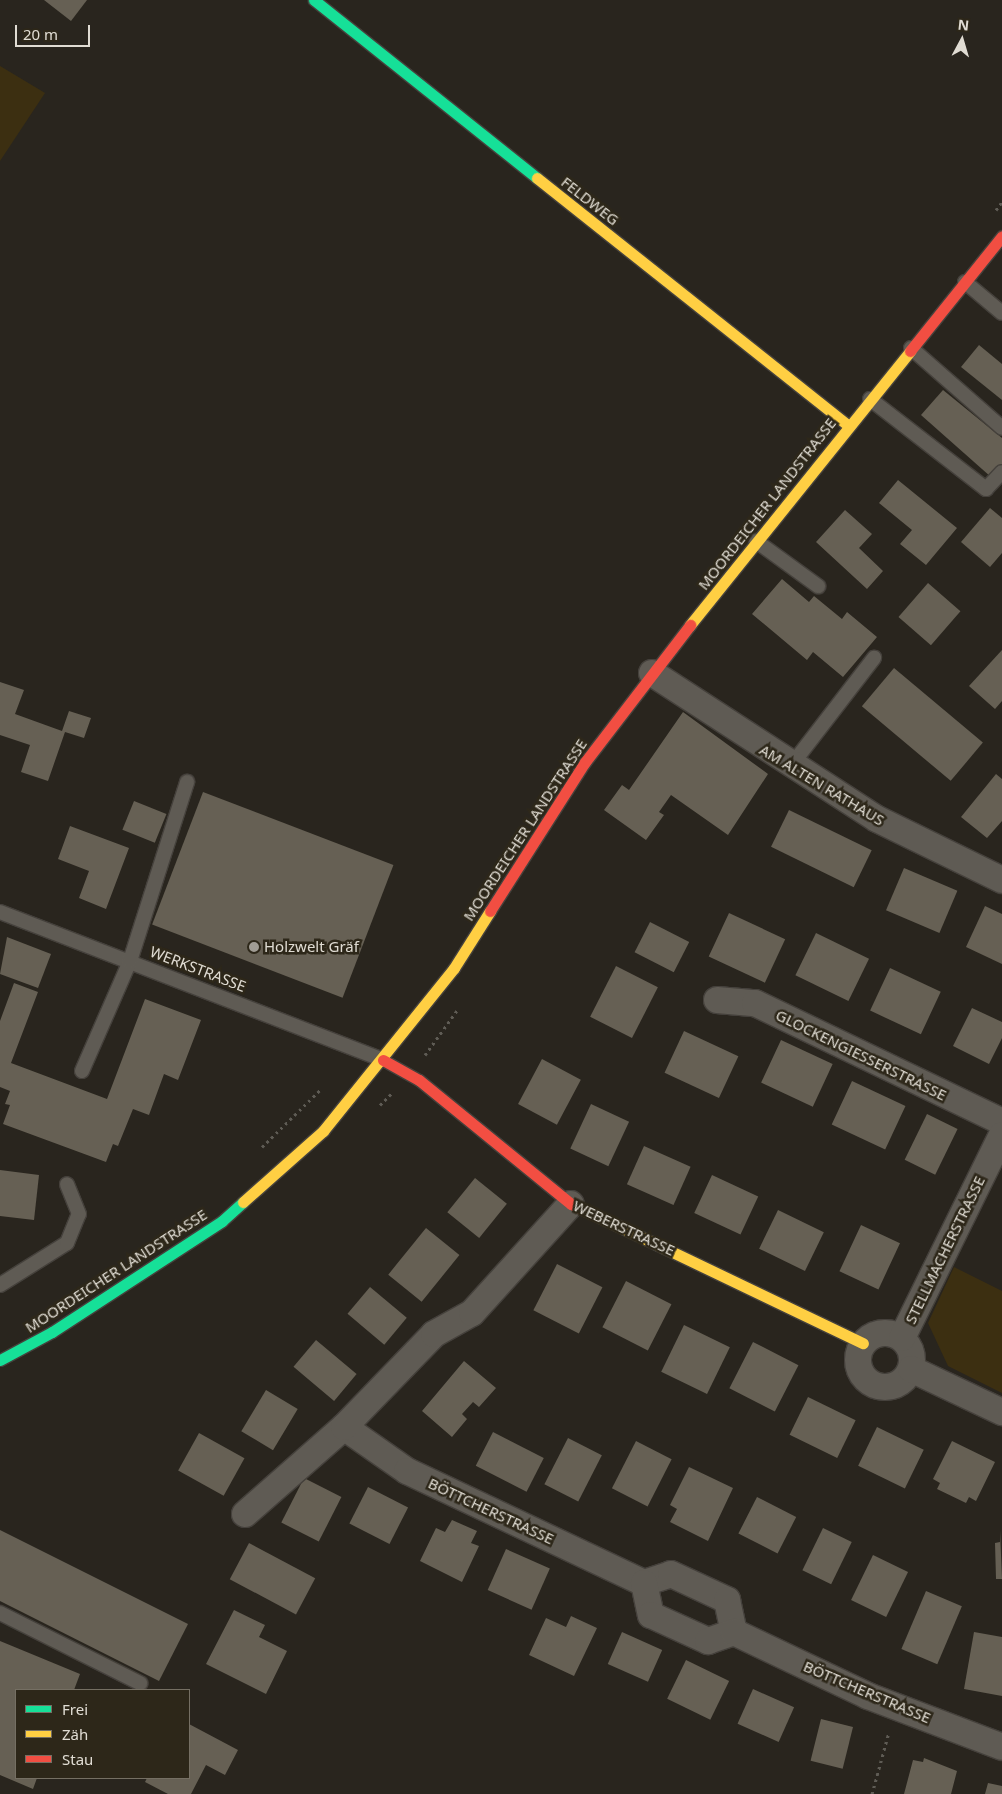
<!DOCTYPE html>
<html>
<head>
<meta charset="utf-8">
<style>
  body { margin:0 }
  #map { position:relative; width:1002px; height:1794px; overflow:hidden; background:#29251e; font-family:"Noto Sans",sans-serif }
  div>[style] { position:absolute }
  .green>* { inset:0; background:#3c2f11 }
  .building>* { inset:0; background:#666054; transform-origin:0 0 }
  .path>* { height:3px; margin-top:-1.5px; transform-origin:0; background:repeating-linear-gradient(90deg,#5f5c55 0 2.5px,transparent 0 6.5px) }
  .roads { filter:drop-shadow(1px 0 #45413c) drop-shadow(-1px 0 #45413c) drop-shadow(0 1px #45413c) drop-shadow(0 -1px #45413c) }
  .lane>* { height:14px; margin:-7px; padding:0 7px; transform-origin:7px; border-radius:7px; background:#5f5b54 }
  .street>* { height:26px; margin:-13px; padding:0 13px; transform-origin:13px; border-radius:13px; background:#5f5b54 }
  .street>.ring { margin:-13px; padding:0; box-sizing:content-box; background:none; border:26px solid #5f5b54; border-radius:50% }
  .fast>* { height:11px; margin:-5.5px; padding:0 5.5px; transform-origin:5.5px; border-radius:5.5px; background:#16e098 }
  .slow>* { height:11px; margin:-5.5px; padding:0 5.5px; transform-origin:5.5px; border-radius:5.5px; background:#ffcf43 }
  .jam>* { height:11px; margin:-5.5px; padding:0 5.5px; transform-origin:5.5px; border-radius:5.5px; background:#f24e42 }
  .dots>* { width:14px; height:14px; translate:-50% -50%; box-sizing:border-box; border:2px solid #2d2719; border-radius:50% }
  span { translate:-50% -50%; white-space:nowrap; text-align:center; line-height:1.15; -webkit-text-stroke:5px #2d2719; paint-order:stroke }
  .street-label { font-size:15px; color:#e0dcd3 }
  .poi-label { font-size:15px; color:#e0dcd3 }
  .left { translate:0 -50%; text-align:left }
  .legend { position:absolute; left:15px; top:1689px; width:175px; height:90px; box-sizing:border-box; background:#2d2719; border:1px solid #756f63; margin:0; padding:6px 9px; list-style:none; font-size:15px; color:#e0dcd3 }
  .legend li { display:flex; align-items:center; gap:10px; height:25px }
  .legend b { width:25px; border:1px solid #756f63 }
  .north { position:absolute; left:937px; top:15px; width:50px; height:50px; -webkit-text-stroke:4px #2d2719; paint-order:stroke; rotate:6deg; font-size:14px; font-weight:700; line-height:20px; text-align:center; color:#e0dcd3 }
  .north::after { content:''; display:block; margin:auto; width:18px; height:22px; background:#e0dcd3; clip-path:polygon(50% 0,100% 100%,50% 72%,0 100%) }
  .scale { position:absolute; left:15px; top:25px; width:75px; height:22px; box-sizing:border-box; border:2px solid #e0dcd3; border-top:0; padding-left:6px; font-size:15px; line-height:18px; white-space:nowrap; color:#e0dcd3; -webkit-text-stroke:4px #2d2719; paint-order:stroke }
</style>
</head>
<body>
<div id="map">
  <div class="green">
    <div style="clip-path:polygon(0 66px,45px 93px,0 161px)"></div>
    <div style="clip-path:polygon(954px 1267px,1002px 1291px,1002px 1393px,948px 1366px,928px 1323px)"></div>
  </div>
  <div class="building">
    <div style="clip-path:polygon(44px 0,87px 0,71px 21px)"></div>
    <div style="clip-path:polygon(979px 345px,1002px 364px,1002px 400px,961px 367px)"></div>
    <div style="clip-path:polygon(943px 390px,1002px 438px,1002px 464px,991px 477px,921px 415px)"></div>
    <div style="clip-path:polygon(898px 480px,957px 528px,926px 565px,900px 544px,912px 530px,879px 503px)"></div>
    <div style="clip-path:polygon(990px 508px,1002px 518px,1002px 553px,990px 567px,961px 542px)"></div>
    <div style="clip-path:polygon(845px 510px,872px 534px,859px 548px,883px 571px,867px 589px,816px 542px)"></div>
    <div style="clip-path:polygon(782px 579px,809px 602px,814px 596px,842px 619px,847px 612px,877px 637px,843px 677px,813px 652px,807px 660px,752px 614px)"></div>
    <div style="left:928px;top:583px;width:43px;height:45px;rotate:41deg"></div>
    <div style="clip-path:polygon(1002px 650px,1002px 701px,995px 709px,969px 686px)"></div>
    <div style="left:894px;top:668px;width:116px;height:50px;rotate:40deg"></div>
    <div style="clip-path:polygon(0 682px,24px 690px,15px 714px,62px 731px,69px 711px,91px 718px,84px 738px,65px 732px,48px 781px,21px 772px,30px 745px,0 735px)"></div>
    <div style="clip-path:polygon(683px 712px,768px 774px,728px 835px,671px 795px,659px 812px,664px 815px,646px 840px,604px 810px,622px 785px,629px 790px)"></div>
    <div style="clip-path:polygon(996px 774px,1002px 779px,1002px 821px,987px 838px,961px 817px)"></div>
    <div style="left:203px;top:792px;width:204px;height:142px;rotate:21deg"></div>
    <div style="left:134px;top:801px;width:35px;height:31px;rotate:22deg"></div>
    <div style="left:789px;top:810px;width:92px;height:41px;rotate:26deg"></div>
    <div style="clip-path:polygon(70px 826px,129px 848px,106px 909px,79px 898px,89px 871px,58px 859px)"></div>
    <div style="left:904px;top:868px;width:58px;height:46px;rotate:23deg"></div>
    <div style="clip-path:polygon(985px 906px,1002px 914px,1002px 964px,966px 947px)"></div>
    <div style="left:729px;top:913px;width:62px;height:48px;rotate:25deg"></div>
    <div style="left:650px;top:922px;width:44px;height:34px;rotate:27deg"></div>
    <div style="left:816px;top:933px;width:59px;height:47px;rotate:26deg"></div>
    <div style="clip-path:polygon(7px 937px,51px 954px,38px 988px,0 974px)"></div>
    <div style="left:616px;top:966px;width:47px;height:57px;rotate:27deg"></div>
    <div style="left:890px;top:968px;width:56px;height:47px;rotate:25deg"></div>
    <div style="clip-path:polygon(14px 983px,38px 992px,11px 1063px,107px 1099px,145px 999px,201px 1020px,178px 1080px,164px 1074px,149px 1115px,133px 1109px,118px 1146px,113px 1144px,106px 1162px,3px 1124px,10px 1105px,5px 1104px,10px 1091px,0 1087px,0 1021px)"></div>
    <div style="clip-path:polygon(972px 1008px,1002px 1022px,1002px 1038px,989px 1064px,953px 1046px)"></div>
    <div style="left:684px;top:1031px;width:60px;height:46px;rotate:25deg"></div>
    <div style="left:781px;top:1040px;width:57px;height:47px;rotate:25deg"></div>
    <div style="left:542px;top:1059px;width:44px;height:51px;rotate:28deg"></div>
    <div style="left:852px;top:1081px;width:59px;height:48px;rotate:25deg"></div>
    <div style="left:591px;top:1104px;width:42px;height:49px;rotate:25deg"></div>
    <div style="left:927px;top:1114px;width:34px;height:51px;rotate:26deg"></div>
    <div style="left:644px;top:1146px;width:51px;height:42px;rotate:24deg"></div>
    <div style="clip-path:polygon(0 1170px,39px 1175px,34px 1220px,0 1216px)"></div>
    <div style="left:712px;top:1175px;width:51px;height:42px;rotate:25deg"></div>
    <div style="left:475px;top:1178px;width:41px;height:44px;rotate:39deg"></div>
    <div style="left:778px;top:1210px;width:51px;height:43px;rotate:26deg"></div>
    <div style="left:861px;top:1225px;width:43px;height:51px;rotate:25deg"></div>
    <div style="left:426px;top:1228px;width:43px;height:60px;rotate:39deg"></div>
    <div style="left:557px;top:1264px;width:51px;height:52px;rotate:27deg"></div>
    <div style="left:626px;top:1281px;width:51px;height:52px;rotate:27deg"></div>
    <div style="left:370px;top:1287px;width:48px;height:35px;rotate:40deg"></div>
    <div style="left:684px;top:1325px;width:51px;height:52px;rotate:26deg"></div>
    <div style="left:316px;top:1340px;width:53px;height:35px;rotate:40deg"></div>
    <div style="left:753px;top:1342px;width:51px;height:52px;rotate:27deg"></div>
    <div style="clip-path:polygon(464px 1361px,496px 1388px,479px 1407px,473px 1402px,462px 1414px,467px 1419px,452px 1437px,422px 1411px)"></div>
    <div style="left:266px;top:1390px;width:37px;height:48px;rotate:31deg"></div>
    <div style="left:808px;top:1397px;width:53px;height:42px;rotate:26deg"></div>
    <div style="left:877px;top:1427px;width:52px;height:43px;rotate:26deg"></div>
    <div style="left:493px;top:1432px;width:57px;height:38px;rotate:27deg"></div>
    <div style="left:199px;top:1433px;width:52px;height:43px;rotate:29deg"></div>
    <div style="left:568px;top:1438px;width:38px;height:52px;rotate:27deg"></div>
    <div style="left:636px;top:1441px;width:40px;height:53px;rotate:27deg"></div>
    <div style="clip-path:polygon(952px 1441px,995px 1462px,976px 1501px,969px 1497px,966px 1503px,937px 1489px,940px 1483px,933px 1479px)"></div>
    <div style="clip-path:polygon(689px 1467px,733px 1488px,708px 1541px,670px 1522px,677px 1509px,670px 1505px)"></div>
    <div style="left:304px;top:1478px;width:42px;height:50px;rotate:27deg"></div>
    <div style="left:368px;top:1487px;width:45px;height:41px;rotate:27deg"></div>
    <div style="left:757px;top:1497px;width:44px;height:41px;rotate:27deg"></div>
    <div style="clip-path:polygon(452px 1520px,477px 1531px,471px 1543px,479px 1546px,462px 1582px,420px 1561px,436px 1528px,445px 1532px)"></div>
    <div style="left:823px;top:1528px;width:32px;height:47px;rotate:26deg"></div>
    <div style="clip-path:polygon(0 1530px,188px 1624px,159px 1681px,0 1601px)"></div>
    <div style="clip-path:polygon(1000px 1530px,1002px 1579px,996px 1579px,995px 1543px,1000px 1542px)"></div>
    <div style="left:249px;top:1543px;width:75px;height:41px;rotate:28deg"></div>
    <div style="left:506px;top:1549px;width:48px;height:45px;rotate:24deg"></div>
    <div style="left:873px;top:1555px;width:39px;height:50px;rotate:26deg"></div>
    <div style="left:926px;top:1591px;width:39px;height:63px;rotate:23deg"></div>
    <div style="clip-path:polygon(234px 1610px,265px 1625px,259px 1637px,287px 1651px,266px 1694px,206px 1664px)"></div>
    <div style="clip-path:polygon(571px 1616px,597px 1628px,574px 1676px,529px 1655px,546px 1618px,566px 1627px)"></div>
    <div style="left:622px;top:1632px;width:44px;height:35px;rotate:24deg"></div>
    <div style="clip-path:polygon(974px 1632px,1002px 1637px,1002px 1696px,964px 1689px)"></div>
    <div style="clip-path:polygon(0 1641px,80px 1674px,74px 1690px,16px 1690px,16px 1778px,37px 1778px,33px 1789px,0 1775px)"></div>
    <div style="left:686px;top:1660px;width:48px;height:43px;rotate:26deg"></div>
    <div style="left:753px;top:1689px;width:45px;height:38px;rotate:24deg"></div>
    <div style="left:821px;top:1719px;width:33px;height:43px;rotate:14deg"></div>
    <div style="clip-path:polygon(189px 1724px,238px 1750px,225px 1775px,206px 1765px,191px 1794px,168px 1794px,145px 1782px,147px 1778px,189px 1778px)"></div>
    <div style="clip-path:polygon(924px 1758px,957px 1771px,951px 1794px,904px 1794px,913px 1760px,923px 1762px)"></div>
    <div style="clip-path:polygon(988px 1783px,1002px 1786px,1002px 1794px,985px 1794px)"></div>
  </div>
  <div class="path">
    <div style="left:996px;top:210px;width:10px;rotate:-53deg"></div>
    <div style="left:425px;top:1055px;width:57px;rotate:-54.3deg"></div>
    <div style="left:380px;top:1105px;width:17px;rotate:-45deg"></div>
    <div style="left:262px;top:1147px;width:81px;rotate:-44.5deg"></div>
    <div style="left:872px;top:1794px;width:64px;rotate:-74.7deg"></div>
  </div>
  <div class="roads">
    <div class="lane">
      <div style="left:965px;top:282px;width:48px;rotate:40deg"></div>
      <div style="left:911px;top:348px;width:121px;rotate:41.3deg"></div>
      <div style="left:870px;top:399px;width:147px;rotate:37.8deg"></div>
      <div style="left:986px;top:489px;width:23px;rotate:-47deg"></div>
      <div style="left:756px;top:541px;width:77px;rotate:36deg"></div>
      <div style="left:790px;top:767px;width:138px;rotate:-52.4deg"></div>
      <div style="left:0;top:912px;width:411px;rotate:21.1deg"></div>
      <div style="left:82px;top:1071px;width:120px;rotate:-66.4deg"></div>
      <div style="left:130px;top:961px;width:188px;rotate:-72.3deg"></div>
      <div style="left:0;top:1285px;width:79px;rotate:-32.1deg"></div>
      <div style="left:67px;top:1243px;width:31px;rotate:-68deg"></div>
      <div style="left:79px;top:1214px;width:32px;rotate:-112deg"></div>
      <div style="left:0;top:1613px;width:157px;rotate:26.6deg"></div>
    </div>
    <div class="street">
      <div style="left:652px;top:673px;width:268px;rotate:33deg"></div>
      <div style="left:877px;top:819px;width:139px;rotate:26deg"></div>
      <div style="left:717px;top:1000px;width:38px;rotate:5deg"></div>
      <div style="left:755px;top:1003px;width:274px;rotate:25.7deg"></div>
      <div class="ring" style="left:858px;top:1333px;width:28px;height:28px"></div>
      <div style="left:902px;top:1338px;width:226px;rotate:-63.8deg"></div>
      <div style="left:911px;top:1369px;width:101px;rotate:25.3deg"></div>
      <div style="left:344px;top:1427px;width:77px;rotate:34.9deg"></div>
      <div style="left:407px;top:1471px;width:262px;rotate:25.3deg"></div>
      <div style="left:644px;top:1583px;width:28px;rotate:-18deg"></div>
      <div style="left:671px;top:1574px;width:62px;rotate:24.9deg"></div>
      <div style="left:727px;top:1600px;width:33px;rotate:78deg"></div>
      <div style="left:245px;top:1514px;width:132px;rotate:-41.3deg"></div>
      <div style="left:344px;top:1427px;width:129px;rotate:-45.9deg"></div>
      <div style="left:434px;top:1334px;width:43px;rotate:-28.9deg"></div>
      <div style="left:472px;top:1313px;width:147px;rotate:-47.8deg"></div>
      <div style="left:644px;top:1583px;width:33px;rotate:78deg"></div>
      <div style="left:651px;top:1615px;width:63px;rotate:24.5deg"></div>
      <div style="left:708px;top:1641px;width:28px;rotate:-19deg"></div>
      <div style="left:734px;top:1632px;width:148px;rotate:25.5deg"></div>
      <div style="left:868px;top:1696px;width:143px;rotate:20.8deg"></div>
    </div>
    <div class="fast">
      <div style="left:314px;top:0;width:285px;rotate:38.6deg"></div>
      <div style="left:0;top:1360px;width:59px;rotate:-28.3deg"></div>
      <div style="left:52px;top:1332px;width:203px;rotate:-33.1deg"></div>
      <div style="left:222px;top:1221px;width:28px;rotate:-42deg"></div>
    </div>
    <div class="slow">
      <div style="left:537px;top:178px;width:397px;rotate:38.5deg"></div>
      <div style="left:690px;top:625px;width:351px;rotate:-51.2deg"></div>
      <div style="left:243px;top:1202px;width:107px;rotate:-41.6deg"></div>
      <div style="left:323px;top:1131px;width:209px;rotate:-51.2deg"></div>
      <div style="left:454px;top:968px;width:67px;rotate:-57.7deg"></div>
      <div style="left:587px;top:1211px;width:306px;rotate:25.6deg"></div>
    </div>
    <div class="jam">
      <div style="left:910px;top:351px;width:147px;rotate:-51.3deg"></div>
      <div style="left:490px;top:911px;width:177px;rotate:-57.5deg"></div>
      <div style="left:585px;top:762px;width:173px;rotate:-52.5deg"></div>
      <div style="left:383px;top:1060px;width:41px;rotate:29.1deg"></div>
      <div style="left:419px;top:1080px;width:196px;rotate:39.2deg"></div>
      <div style="left:571px;top:1204px;width:17px;rotate:24deg"></div>
    </div>
  </div>
  <div class="dots">
    <div style="left:254px;top:947px;background:#a09c94"></div>
  </div>
  <div class="street-label">
    <span style="left:590px;top:201px;rotate:38deg">FELDWEG</span>
    <span style="left:767px;top:504px;rotate:-52deg">MOORDEICHER LANDSTRASSE</span>
    <span style="left:822px;top:785px;rotate:31deg">AM ALTEN RATHAUS</span>
    <span style="left:525px;top:830px;rotate:-57deg">MOORDEICHER LANDSTRASSE</span>
    <span style="left:198px;top:969px;rotate:21deg">WERKSTRASSE</span>
    <span style="left:861px;top:1055px;rotate:26deg">GLOCKENGIESSERSTRASSE</span>
    <span style="left:624px;top:1228px;rotate:25deg">WEBERSTRASSE</span>
    <span style="left:945px;top:1250px;rotate:-64deg">STELLMACHERSTRASSE</span>
    <span style="left:116px;top:1271px;rotate:-33deg">MOORDEICHER LANDSTRASSE</span>
    <span style="left:491px;top:1511px;rotate:25deg">BÖTTCHERSTRASSE</span>
    <span style="left:867px;top:1692px;rotate:23deg">BÖTTCHERSTRASSE</span>
  </div>
  <div class="poi-label">
    <span class="left" style="left:264px;top:947px">Holzwelt Gräf</span>
  </div>
  <ul class="legend">
  <li><b style="height:6px;background:#16e098"></b>Frei</li>
  <li><b style="height:6px;background:#ffcf43"></b>Zäh</li>
  <li><b style="height:6px;background:#f24e42"></b>Stau</li>
  </ul>
  <div class="north">N</div>
  <div class="scale">20 m</div>
</div>
</body>
</html>
